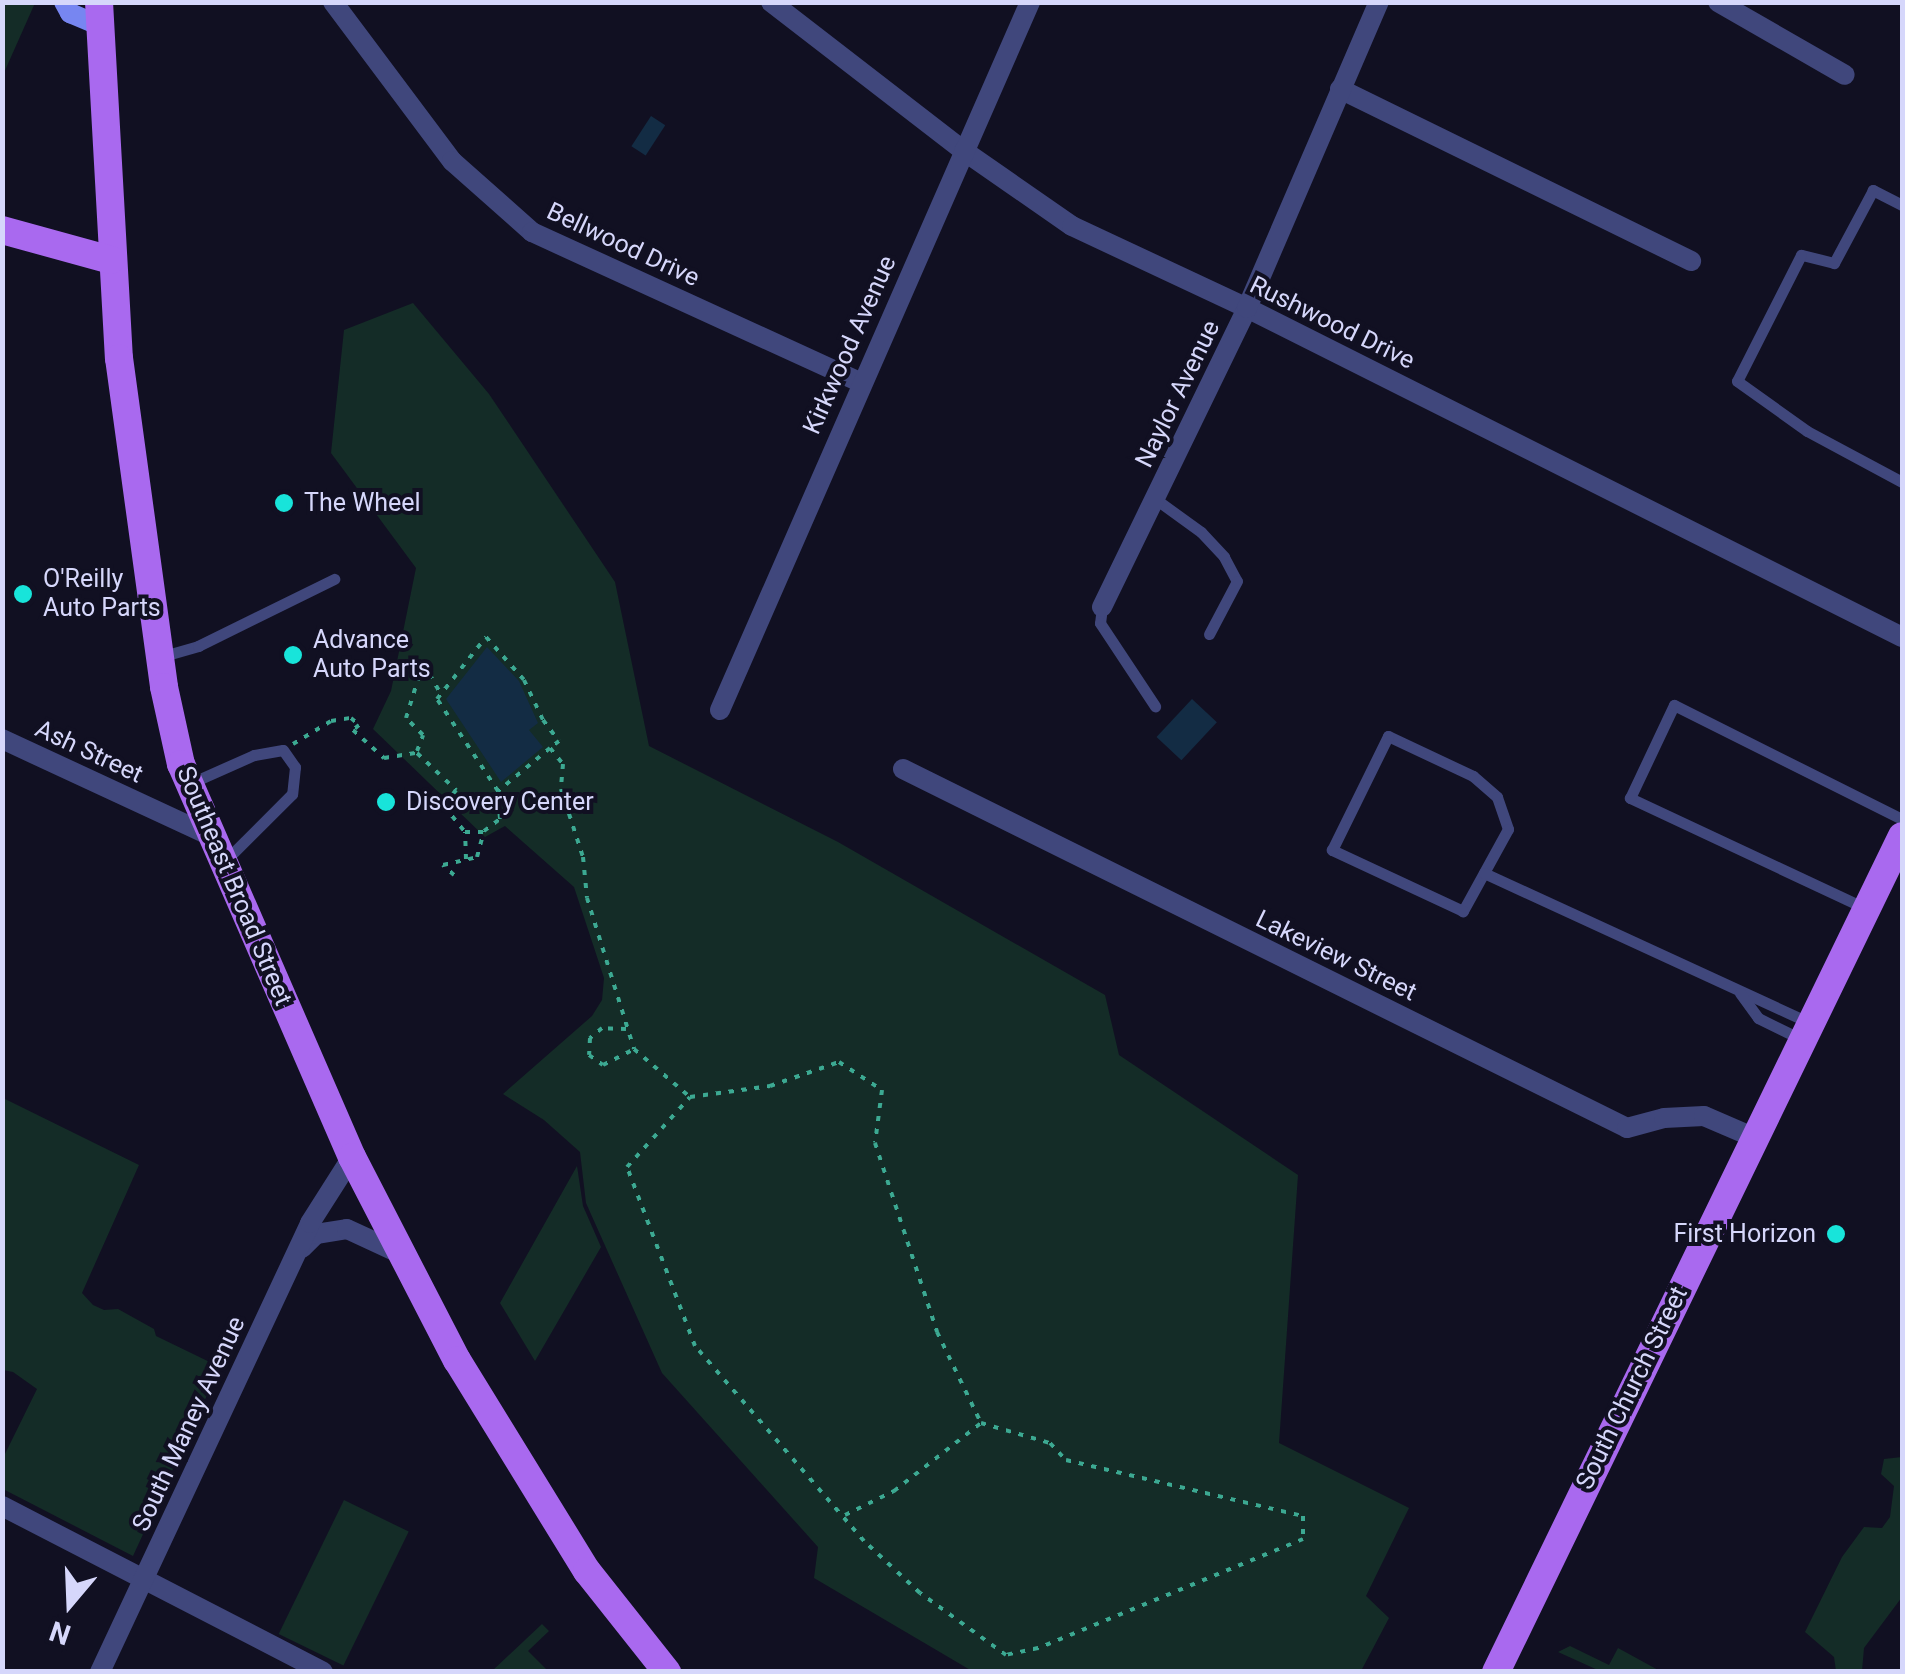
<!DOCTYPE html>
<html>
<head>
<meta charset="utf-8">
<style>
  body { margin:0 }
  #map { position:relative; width:1905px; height:1674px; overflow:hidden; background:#111022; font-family:Roboto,sans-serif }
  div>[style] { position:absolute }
  .green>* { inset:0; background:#142c27; transform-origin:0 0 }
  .water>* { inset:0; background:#132c44; transform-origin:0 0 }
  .path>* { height:4px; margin-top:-2px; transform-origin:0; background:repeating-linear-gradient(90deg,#3ca992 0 5px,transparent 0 13px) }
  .service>* { height:11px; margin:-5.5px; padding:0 5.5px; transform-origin:5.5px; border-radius:5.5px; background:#40477c }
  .minor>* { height:20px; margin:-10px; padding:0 10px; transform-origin:10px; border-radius:10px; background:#40477c }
  .secondary>* { height:20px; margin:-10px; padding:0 10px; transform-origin:10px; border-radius:10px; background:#7786f1 }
  .primary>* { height:28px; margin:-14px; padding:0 14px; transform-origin:14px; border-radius:14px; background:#a969ef }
  .dots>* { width:28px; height:28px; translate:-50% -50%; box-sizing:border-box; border:5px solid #111022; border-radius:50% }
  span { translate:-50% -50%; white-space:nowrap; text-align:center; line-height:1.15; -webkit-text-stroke:8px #111022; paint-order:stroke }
  .street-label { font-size:25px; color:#d6d7fb }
  .poi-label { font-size:25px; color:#d6d7fb }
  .left { translate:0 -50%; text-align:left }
  .right { translate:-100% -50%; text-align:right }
  .frame { position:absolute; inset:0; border:5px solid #d6d7fb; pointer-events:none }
  .north { position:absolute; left:20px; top:1554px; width:100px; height:100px; -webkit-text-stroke:8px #111022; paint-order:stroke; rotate:199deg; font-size:28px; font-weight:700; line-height:40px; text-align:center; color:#d6d7fb }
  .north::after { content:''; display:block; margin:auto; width:35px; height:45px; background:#d6d7fb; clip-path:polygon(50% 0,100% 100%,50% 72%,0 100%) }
</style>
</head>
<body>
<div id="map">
  <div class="green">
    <div style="clip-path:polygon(3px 2px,35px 3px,3px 75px,2px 3px)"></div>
    <div style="clip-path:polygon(413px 303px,489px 394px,615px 582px,649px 746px,838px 842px,1105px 995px,1119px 1055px,1298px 1175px,1279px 1443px,1409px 1508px,1366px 1596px,1389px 1618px,1361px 1671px,972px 1671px,814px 1578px,818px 1547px,662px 1373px,586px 1203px,580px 1152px,544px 1120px,503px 1094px,592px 1016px,602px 1000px,604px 978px,574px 887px,505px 826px,485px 837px,373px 729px,391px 691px,416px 568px,331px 453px,344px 330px)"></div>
    <div style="clip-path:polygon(3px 1098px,139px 1165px,82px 1293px,93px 1305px,104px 1310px,118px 1309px,154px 1329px,156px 1336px,220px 1367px,133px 1556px,3px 1489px,3px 1458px,37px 1389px,13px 1372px,3px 1370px)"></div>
    <div style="clip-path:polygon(577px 1166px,583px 1206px,601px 1247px,535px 1361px,500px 1303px)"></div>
    <div style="clip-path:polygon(1902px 1457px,1902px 1597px,1864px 1648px,1862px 1671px,1836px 1671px,1834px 1657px,1805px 1632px,1842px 1557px,1864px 1527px,1882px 1528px,1890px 1517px,1894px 1486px,1881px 1474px,1884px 1459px)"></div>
    <div style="left:344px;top:1500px;width:72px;height:149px;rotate:26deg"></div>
    <div style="clip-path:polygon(542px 1624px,549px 1631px,528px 1651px,548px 1671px,492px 1671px)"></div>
    <div style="clip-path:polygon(1570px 1646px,1609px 1665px,1618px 1648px,1660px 1671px,1600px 1671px,1558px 1652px)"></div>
  </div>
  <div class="water">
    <div style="left:651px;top:116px;width:17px;height:36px;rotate:33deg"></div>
    <div style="clip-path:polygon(487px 647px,519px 681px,538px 723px,529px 730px,543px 747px,501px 782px,446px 699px)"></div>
    <div style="left:1192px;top:699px;width:34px;height:52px;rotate:43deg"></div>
  </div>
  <div class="path">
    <div style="left:293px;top:744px;width:44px;rotate:-31.2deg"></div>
    <div style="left:331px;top:721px;width:20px;rotate:-9deg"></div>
    <div style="left:351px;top:718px;width:11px;rotate:41deg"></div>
    <div style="left:359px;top:725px;width:8px;rotate:140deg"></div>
    <div style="left:353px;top:730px;width:42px;rotate:42.1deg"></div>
    <div style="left:384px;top:758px;width:33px;rotate:-9deg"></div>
    <div style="left:417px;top:753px;width:54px;rotate:43.5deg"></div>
    <div style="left:456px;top:790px;width:20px;rotate:127deg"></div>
    <div style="left:444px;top:806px;width:33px;rotate:51deg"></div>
    <div style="left:550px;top:748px;width:67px;rotate:140.4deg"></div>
    <div style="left:498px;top:791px;width:110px;rotate:-123.5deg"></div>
    <div style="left:437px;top:699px;width:79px;rotate:-51.7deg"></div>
    <div style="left:486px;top:637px;width:57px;rotate:48.5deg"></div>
    <div style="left:524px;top:680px;width:44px;rotate:64.6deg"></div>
    <div style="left:543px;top:720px;width:26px;rotate:53deg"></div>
    <div style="left:559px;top:741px;width:11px;rotate:142deg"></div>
    <div style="left:550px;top:748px;width:21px;rotate:51deg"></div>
    <div style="left:563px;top:764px;width:25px;rotate:95deg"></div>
    <div style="left:561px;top:789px;width:71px;rotate:72.1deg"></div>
    <div style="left:583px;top:857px;width:41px;rotate:84.4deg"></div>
    <div style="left:587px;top:898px;width:158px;rotate:72.7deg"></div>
    <div style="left:634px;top:1049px;width:74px;rotate:40.6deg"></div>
    <div style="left:690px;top:1097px;width:81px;rotate:-7.8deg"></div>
    <div style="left:770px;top:1086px;width:73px;rotate:-19.2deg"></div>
    <div style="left:839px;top:1062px;width:51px;rotate:33.1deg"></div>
    <div style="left:882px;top:1090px;width:53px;rotate:97.5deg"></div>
    <div style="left:875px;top:1143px;width:199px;rotate:71.8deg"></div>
    <div style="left:937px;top:1332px;width:101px;rotate:64.2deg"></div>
    <div style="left:981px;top:1423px;width:72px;rotate:16.2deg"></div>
    <div style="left:1050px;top:1443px;width:23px;rotate:47deg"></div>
    <div style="left:1066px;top:1460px;width:244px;rotate:13.3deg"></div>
    <div style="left:1303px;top:1516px;width:23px;rotate:90deg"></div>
    <div style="left:1303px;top:1539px;width:287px;rotate:157.6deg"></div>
    <div style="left:1038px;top:1648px;width:33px;rotate:168deg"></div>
    <div style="left:1006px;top:1655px;width:106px;rotate:-144.2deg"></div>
    <div style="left:920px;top:1593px;width:76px;rotate:-137.1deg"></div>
    <div style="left:864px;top:1541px;width:258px;rotate:-130.9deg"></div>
    <div style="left:695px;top:1346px;width:191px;rotate:-110.8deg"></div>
    <div style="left:627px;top:1167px;width:94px;rotate:-48deg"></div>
    <div style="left:417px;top:751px;width:17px;rotate:-69deg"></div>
    <div style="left:423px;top:735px;width:24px;rotate:-135deg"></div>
    <div style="left:406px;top:718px;width:58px;rotate:-72.8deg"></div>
    <div style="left:423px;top:663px;width:36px;rotate:60deg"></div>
    <div style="left:466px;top:859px;width:27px;rotate:-92deg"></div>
    <div style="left:465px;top:832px;width:18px"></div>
    <div style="left:454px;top:875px;width:15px;rotate:-138deg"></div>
    <div style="left:443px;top:865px;width:35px;rotate:-13deg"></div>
    <div style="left:477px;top:857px;width:27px;rotate:-75deg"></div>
    <div style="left:484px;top:831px;width:20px;rotate:-37deg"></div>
    <div style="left:500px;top:819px;width:28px;rotate:-94deg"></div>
    <div style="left:626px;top:1029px;width:24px;rotate:-178deg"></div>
    <div style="left:602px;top:1028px;width:16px;rotate:140deg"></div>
    <div style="left:590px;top:1038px;width:17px;rotate:93deg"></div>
    <div style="left:589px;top:1055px;width:17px;rotate:36deg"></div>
    <div style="left:603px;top:1065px;width:35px;rotate:-27deg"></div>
    <div style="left:845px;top:1515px;width:55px;rotate:-26.1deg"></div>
    <div style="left:894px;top:1491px;width:110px;rotate:-38deg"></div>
  </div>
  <div class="service">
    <div style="left:1902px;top:205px;width:33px;rotate:-153deg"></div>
    <div style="left:1873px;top:190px;width:83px;rotate:118.1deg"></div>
    <div style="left:1834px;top:263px;width:34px;rotate:-166deg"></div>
    <div style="left:1801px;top:255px;width:141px;rotate:116.9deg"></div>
    <div style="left:1737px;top:381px;width:86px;rotate:35.5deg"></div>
    <div style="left:1807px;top:431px;width:108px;rotate:28.2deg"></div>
    <div style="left:1154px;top:498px;width:58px;rotate:35.9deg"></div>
    <div style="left:1201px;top:532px;width:34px;rotate:47deg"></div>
    <div style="left:1224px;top:557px;width:27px;rotate:62deg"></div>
    <div style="left:1237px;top:581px;width:60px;rotate:117.8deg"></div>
    <div style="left:1102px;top:607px;width:16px;rotate:97deg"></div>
    <div style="left:1100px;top:623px;width:100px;rotate:56.5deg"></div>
    <div style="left:160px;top:657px;width:40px;rotate:-16deg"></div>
    <div style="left:198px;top:646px;width:152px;rotate:-26.2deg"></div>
    <div style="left:1388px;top:736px;width:94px;rotate:25.2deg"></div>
    <div style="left:1473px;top:776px;width:32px;rotate:41deg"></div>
    <div style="left:1497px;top:797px;width:34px;rotate:71deg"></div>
    <div style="left:1508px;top:829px;width:94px;rotate:118.8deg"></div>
    <div style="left:1463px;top:911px;width:145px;rotate:-155deg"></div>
    <div style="left:1332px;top:850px;width:127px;rotate:-63.8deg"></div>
    <div style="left:191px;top:783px;width:69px;rotate:-24deg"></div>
    <div style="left:254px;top:755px;width:29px;rotate:-10deg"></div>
    <div style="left:283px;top:750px;width:21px;rotate:55deg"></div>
    <div style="left:295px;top:767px;width:27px;rotate:96deg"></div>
    <div style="left:292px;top:794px;width:95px;rotate:135deg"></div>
    <div style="left:1484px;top:873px;width:359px;rotate:24.7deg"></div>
    <div style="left:1867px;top:909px;width:262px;rotate:-154.9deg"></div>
    <div style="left:1630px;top:798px;width:103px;rotate:-64.7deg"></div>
    <div style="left:1674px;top:705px;width:255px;rotate:26.6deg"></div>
    <div style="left:1740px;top:993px;width:31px;rotate:54deg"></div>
    <div style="left:1758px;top:1018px;width:50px;rotate:26.1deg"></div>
  </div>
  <div class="minor">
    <div style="left:333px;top:2px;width:199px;rotate:53.2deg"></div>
    <div style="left:452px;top:161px;width:107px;rotate:41.6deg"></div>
    <div style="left:532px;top:232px;width:361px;rotate:24.6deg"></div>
    <div style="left:771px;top:2px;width:244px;rotate:37.7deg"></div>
    <div style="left:964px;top:151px;width:131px;rotate:34.8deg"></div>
    <div style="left:1072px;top:226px;width:193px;rotate:25.1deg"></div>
    <div style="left:1247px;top:308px;width:733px;rotate:26.67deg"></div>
    <div style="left:1718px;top:2px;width:146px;rotate:29.9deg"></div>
    <div style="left:1340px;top:89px;width:391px;rotate:26.1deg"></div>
    <div style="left:1102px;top:607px;width:332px;rotate:-64.1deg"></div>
    <div style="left:1247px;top:308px;width:333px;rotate:-66.7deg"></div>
    <div style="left:720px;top:710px;width:773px;rotate:-66.35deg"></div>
    <div style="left:2px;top:739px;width:228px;rotate:24.9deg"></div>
    <div style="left:903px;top:769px;width:808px;rotate:26.37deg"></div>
    <div style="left:1627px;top:1128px;width:38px;rotate:-15deg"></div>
    <div style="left:1664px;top:1118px;width:40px;rotate:-2.9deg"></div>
    <div style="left:1704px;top:1116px;width:56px;rotate:23.3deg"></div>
    <div style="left:302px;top:1248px;width:20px;rotate:-45deg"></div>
    <div style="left:316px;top:1234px;width:31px;rotate:-9deg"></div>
    <div style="left:347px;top:1229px;width:60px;rotate:24.8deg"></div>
    <div style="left:2px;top:1506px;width:361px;rotate:27.3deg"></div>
    <div style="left:100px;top:1672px;width:496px;rotate:-64.9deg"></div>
    <div style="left:310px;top:1223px;width:78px;rotate:-57.5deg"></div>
  </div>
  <div class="secondary">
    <div style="left:64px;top:2px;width:13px;rotate:61deg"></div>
    <div style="left:70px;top:13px;width:33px;rotate:23deg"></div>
  </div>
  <div class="primary">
    <div style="left:99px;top:2px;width:357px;rotate:86.8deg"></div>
    <div style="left:119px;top:358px;width:332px;rotate:82.2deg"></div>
    <div style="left:164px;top:687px;width:79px;rotate:77.6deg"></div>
    <div style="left:181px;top:764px;width:429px;rotate:66.5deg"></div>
    <div style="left:352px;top:1157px;width:229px;rotate:62.7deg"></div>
    <div style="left:457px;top:1360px;width:248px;rotate:58.4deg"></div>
    <div style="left:587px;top:1571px;width:129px;rotate:51.6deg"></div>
    <div style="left:2px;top:230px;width:113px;rotate:15.4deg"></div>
    <div style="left:1496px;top:1672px;width:929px;rotate:-64.1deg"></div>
  </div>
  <div class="dots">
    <div style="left:284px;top:503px;background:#18e4da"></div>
    <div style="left:23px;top:594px;background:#18e4da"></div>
    <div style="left:293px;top:655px;background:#18e4da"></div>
    <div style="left:386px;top:802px;background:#18e4da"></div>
    <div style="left:1836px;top:1234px;background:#18e4da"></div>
  </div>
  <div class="street-label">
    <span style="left:623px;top:245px;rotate:25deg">Bellwood Drive</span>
    <span style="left:1332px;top:323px;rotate:26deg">Rushwood Drive</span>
    <span style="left:850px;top:345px;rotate:-66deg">Kirkwood Avenue</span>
    <span style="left:1178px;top:394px;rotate:-64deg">Naylor Avenue</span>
    <span style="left:89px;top:752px;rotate:25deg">Ash Street</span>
    <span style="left:234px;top:886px;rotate:67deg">Southeast Broad Street</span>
    <span style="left:1336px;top:956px;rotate:26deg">Lakeview Street</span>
    <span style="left:1632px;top:1388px;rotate:-64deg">South Church Street</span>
    <span style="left:189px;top:1424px;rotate:-65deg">South Maney Avenue</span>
  </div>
  <div class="poi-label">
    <span class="left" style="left:304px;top:503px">The Wheel</span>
    <span class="left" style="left:43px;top:594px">O'Reilly<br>Auto Parts</span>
    <span class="left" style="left:313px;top:655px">Advance<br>Auto Parts</span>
    <span class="left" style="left:406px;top:802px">Discovery Center</span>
    <span class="right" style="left:1816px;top:1234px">First Horizon</span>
  </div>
  <div class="frame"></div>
  <div class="north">N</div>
</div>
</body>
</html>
